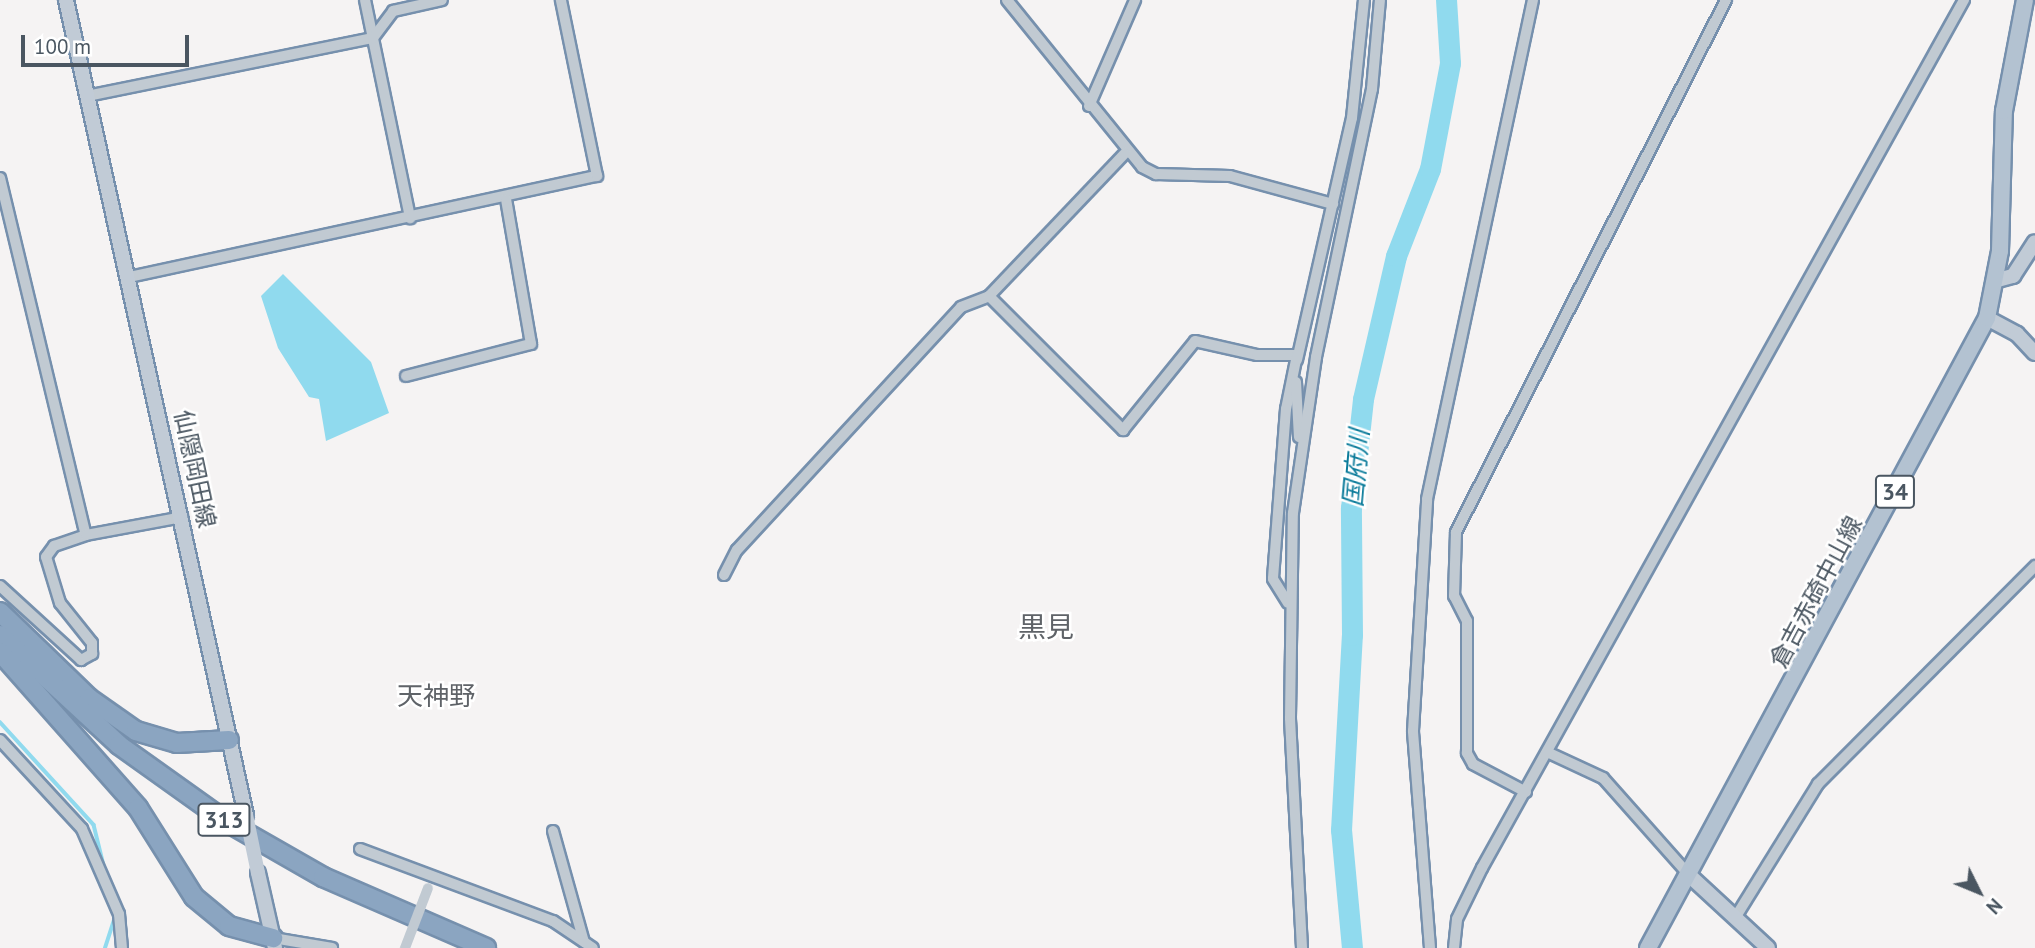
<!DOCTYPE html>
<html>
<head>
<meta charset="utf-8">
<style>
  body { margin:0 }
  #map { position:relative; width:2035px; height:948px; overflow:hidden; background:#f5f3f3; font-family:"PT Sans","Noto Sans JP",sans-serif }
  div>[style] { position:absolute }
  .water>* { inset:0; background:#90daee }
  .stream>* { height:3.5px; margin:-1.75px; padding:0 1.75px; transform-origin:1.75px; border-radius:1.75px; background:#90daee }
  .river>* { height:21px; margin:-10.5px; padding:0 10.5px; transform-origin:10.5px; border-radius:10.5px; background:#90daee }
  .roads { filter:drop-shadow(2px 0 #7690ad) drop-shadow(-2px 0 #7690ad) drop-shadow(0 2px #7690ad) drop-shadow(0 -2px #7690ad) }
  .street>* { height:10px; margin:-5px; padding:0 5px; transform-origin:5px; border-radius:5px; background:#c1cad2 }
  .secondary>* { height:14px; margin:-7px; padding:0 7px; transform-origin:7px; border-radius:7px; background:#c1cbd6 }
  .primary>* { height:16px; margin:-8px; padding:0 8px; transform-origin:8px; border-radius:8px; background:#b3c2d1 }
  .highway>* { height:18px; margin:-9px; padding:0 9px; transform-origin:9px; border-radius:9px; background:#8ba5c1 }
  .street-bridge>* { height:10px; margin:-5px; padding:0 5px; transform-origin:5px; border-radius:5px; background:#c1cad2 }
  .secondary-bridge>* { height:14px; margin:-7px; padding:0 7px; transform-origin:7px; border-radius:7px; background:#c1cbd6 }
  span { translate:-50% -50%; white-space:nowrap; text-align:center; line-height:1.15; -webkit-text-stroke:5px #fff; paint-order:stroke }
  .shield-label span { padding:2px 5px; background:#fff; border:2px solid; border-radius:5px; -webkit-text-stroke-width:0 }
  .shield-label { font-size:23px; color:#4a5661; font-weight:700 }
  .street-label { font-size:24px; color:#4a5661 }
  .water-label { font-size:26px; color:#0c7c9b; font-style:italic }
  .neighbourhood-label { font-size:26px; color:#5f6368 }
  .quarter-label { font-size:28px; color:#5f6368 }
  .north { position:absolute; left:1944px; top:857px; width:70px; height:70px; -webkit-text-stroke:5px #fff; paint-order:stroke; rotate:133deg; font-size:19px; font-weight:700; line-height:28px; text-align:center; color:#4a5661 }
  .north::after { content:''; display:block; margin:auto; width:24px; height:32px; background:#4a5661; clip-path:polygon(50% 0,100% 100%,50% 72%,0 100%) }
  .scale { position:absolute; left:21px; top:35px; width:168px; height:32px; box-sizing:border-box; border:4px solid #4a5661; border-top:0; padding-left:9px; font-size:21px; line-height:24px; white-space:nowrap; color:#4a5661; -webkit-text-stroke:5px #fff; paint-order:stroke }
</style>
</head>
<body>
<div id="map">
  <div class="water">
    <div style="clip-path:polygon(283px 274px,371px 362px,389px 413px,326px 441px,319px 399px,309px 397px,278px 348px,261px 296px)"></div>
  </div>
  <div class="stream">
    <div style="left:0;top:722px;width:139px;rotate:47.6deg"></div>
    <div style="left:94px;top:825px;width:50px;rotate:76.2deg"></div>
    <div style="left:105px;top:948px;width:32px;rotate:-72deg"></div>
  </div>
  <div class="river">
    <div style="left:1352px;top:948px;width:119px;rotate:-95.3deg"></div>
    <div style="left:1341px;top:830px;width:195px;rotate:-86.8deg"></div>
    <div style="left:1352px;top:635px;width:127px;rotate:-90.5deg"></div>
    <div style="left:1351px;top:508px;width:110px;rotate:-83.7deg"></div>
    <div style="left:1363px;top:399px;width:147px;rotate:-77deg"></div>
    <div style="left:1396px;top:256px;width:93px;rotate:-68.7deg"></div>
    <div style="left:1430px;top:169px;width:108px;rotate:-79.3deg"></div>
    <div style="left:1450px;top:63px;width:63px;rotate:-93.6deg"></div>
  </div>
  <div class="roads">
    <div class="street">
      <div style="left:365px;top:0;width:223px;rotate:78.3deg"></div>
      <div style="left:1007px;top:0;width:215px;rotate:51deg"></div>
      <div style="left:1142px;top:167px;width:16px;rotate:27deg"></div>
      <div style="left:1156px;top:174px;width:74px;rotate:1.5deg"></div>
      <div style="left:1230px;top:176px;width:107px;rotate:15.2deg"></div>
      <div style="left:87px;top:96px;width:292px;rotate:-11.5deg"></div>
      <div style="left:373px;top:38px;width:34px;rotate:-53deg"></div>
      <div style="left:393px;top:11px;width:50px;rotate:-12.7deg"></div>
      <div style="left:1089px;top:106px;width:116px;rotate:-66.5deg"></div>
      <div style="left:0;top:178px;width:367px;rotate:76.5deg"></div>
      <div style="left:129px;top:277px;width:479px;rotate:-12.2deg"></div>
      <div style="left:597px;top:176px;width:180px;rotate:-101.6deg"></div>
      <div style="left:989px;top:296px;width:190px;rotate:45deg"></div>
      <div style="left:1123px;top:430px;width:114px;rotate:-51deg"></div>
      <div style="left:1195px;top:341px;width:64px;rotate:12.7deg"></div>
      <div style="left:1257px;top:355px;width:40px"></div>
      <div style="left:1297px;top:355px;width:55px;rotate:101.5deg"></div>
      <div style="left:1286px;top:409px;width:170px;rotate:94.4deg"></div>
      <div style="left:1273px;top:579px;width:28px;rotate:58deg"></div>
      <div style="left:1297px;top:360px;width:248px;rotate:-77.2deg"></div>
      <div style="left:1352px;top:118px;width:119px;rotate:-84.2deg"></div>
      <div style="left:406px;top:376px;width:129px;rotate:-14.4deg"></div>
      <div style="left:531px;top:344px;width:147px;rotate:-99.8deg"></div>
      <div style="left:1296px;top:382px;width:55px;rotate:86.9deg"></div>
      <div style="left:724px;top:575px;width:28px;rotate:-63deg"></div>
      <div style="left:737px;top:550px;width:330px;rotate:-47.3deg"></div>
      <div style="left:961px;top:307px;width:30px;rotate:-21deg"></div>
      <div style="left:989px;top:296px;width:197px;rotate:-46.4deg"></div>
      <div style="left:0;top:586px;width:110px;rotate:42.4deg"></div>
      <div style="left:81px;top:660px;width:13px;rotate:-29deg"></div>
      <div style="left:92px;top:654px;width:11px;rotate:-90deg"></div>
      <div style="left:92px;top:643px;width:51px;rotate:-128.7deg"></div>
      <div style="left:60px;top:603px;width:48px;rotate:-106.9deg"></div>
      <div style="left:46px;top:557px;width:14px;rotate:-54deg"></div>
      <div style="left:54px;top:546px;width:34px;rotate:-19deg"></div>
      <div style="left:86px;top:535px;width:98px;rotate:-10.6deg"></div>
      <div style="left:0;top:740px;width:121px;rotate:47.3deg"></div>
      <div style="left:82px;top:829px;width:93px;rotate:66.5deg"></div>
      <div style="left:119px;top:914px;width:34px;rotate:85deg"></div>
      <div style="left:1547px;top:752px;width:62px;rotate:24.9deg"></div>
      <div style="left:1603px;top:778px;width:130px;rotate:48.4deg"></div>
      <div style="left:1526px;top:792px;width:60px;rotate:-152.2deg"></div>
      <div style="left:1473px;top:764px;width:13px;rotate:-119deg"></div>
      <div style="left:1467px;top:753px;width:132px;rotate:-90deg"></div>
      <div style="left:1467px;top:621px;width:28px;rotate:-117deg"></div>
      <div style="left:1454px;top:596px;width:64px;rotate:-88.2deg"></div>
      <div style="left:1456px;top:532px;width:597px;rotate:-63.09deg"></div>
      <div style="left:553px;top:831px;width:115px;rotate:74.4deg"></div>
      <div style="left:360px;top:849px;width:206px;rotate:20.5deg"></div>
      <div style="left:553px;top:921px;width:48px;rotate:34deg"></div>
      <div style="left:1735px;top:918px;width:158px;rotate:-58.2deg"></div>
      <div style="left:1818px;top:784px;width:308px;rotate:-45.1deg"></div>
      <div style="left:273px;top:938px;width:60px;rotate:9.6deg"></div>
      <div style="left:1302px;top:948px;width:230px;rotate:-93deg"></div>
      <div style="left:1290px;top:718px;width:205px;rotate:-89.2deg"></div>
      <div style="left:1293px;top:513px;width:158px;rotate:-81.6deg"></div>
      <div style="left:1316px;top:357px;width:274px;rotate:-78.2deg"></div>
      <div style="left:1372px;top:89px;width:89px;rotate:-84.9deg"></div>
      <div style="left:1430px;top:948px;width:218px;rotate:-94.5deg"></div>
      <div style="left:1413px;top:731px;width:232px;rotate:-86.5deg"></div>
      <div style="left:1427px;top:499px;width:510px;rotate:-78.01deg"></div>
      <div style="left:1454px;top:948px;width:29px;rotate:-84deg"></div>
      <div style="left:1457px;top:919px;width:57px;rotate:-63.9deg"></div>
      <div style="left:1482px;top:868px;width:993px;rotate:-60.96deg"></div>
    </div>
    <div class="secondary">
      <div style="left:66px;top:0;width:835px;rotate:77.55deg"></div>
      <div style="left:1994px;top:281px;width:20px;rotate:-15deg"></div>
      <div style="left:2013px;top:276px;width:40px;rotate:-57.1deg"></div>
      <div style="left:1987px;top:318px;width:34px;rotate:28deg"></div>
      <div style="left:2017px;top:334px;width:26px;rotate:47deg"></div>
      <div style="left:258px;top:873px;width:77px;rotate:77.2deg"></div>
      <div style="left:1690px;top:876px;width:106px;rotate:42.7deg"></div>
    </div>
    <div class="primary">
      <div style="left:1648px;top:948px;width:715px;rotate:-61.72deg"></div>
      <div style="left:1987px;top:318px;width:68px;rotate:-79deg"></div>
      <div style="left:2000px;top:251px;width:140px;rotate:-88.4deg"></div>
      <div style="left:2004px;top:111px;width:113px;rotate:-79.3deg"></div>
    </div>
    <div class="highway">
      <div style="left:0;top:612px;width:124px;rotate:44deg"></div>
      <div style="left:89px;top:698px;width:57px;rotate:35.1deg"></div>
      <div style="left:136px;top:731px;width:43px;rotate:16.3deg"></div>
      <div style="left:177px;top:743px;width:52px;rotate:-3.3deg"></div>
      <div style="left:0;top:635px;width:162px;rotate:42.7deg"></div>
      <div style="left:119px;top:745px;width:133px;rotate:35.5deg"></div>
      <div style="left:227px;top:822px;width:111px;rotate:29.8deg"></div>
      <div style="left:323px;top:877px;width:178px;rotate:23.5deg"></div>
      <div style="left:0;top:652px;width:208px;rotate:48.5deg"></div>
      <div style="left:138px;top:808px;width:105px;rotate:57.8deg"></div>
      <div style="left:194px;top:897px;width:45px;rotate:39.6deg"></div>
      <div style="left:229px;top:926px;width:46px;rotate:15.3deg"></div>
    </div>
  </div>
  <div class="street-bridge">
    <div style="left:405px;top:948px;width:64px;rotate:-69deg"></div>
  </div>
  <div class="secondary-bridge">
    <div style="left:246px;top:815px;width:59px;rotate:78.3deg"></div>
  </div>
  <div class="shield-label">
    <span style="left:1895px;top:492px">34</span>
    <span style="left:224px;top:820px">313</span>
  </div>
  <div class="street-label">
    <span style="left:195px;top:469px;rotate:78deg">仙隠岡田線</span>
    <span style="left:1816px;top:592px;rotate:-62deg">倉吉赤碕中山線</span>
  </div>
  <div class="water-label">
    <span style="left:1356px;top:468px;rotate:-85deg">国府川</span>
  </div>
  <div class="neighbourhood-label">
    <span style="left:436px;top:696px">天神野</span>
  </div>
  <div class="quarter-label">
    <span style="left:1046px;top:627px">黒見</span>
  </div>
  <div class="north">N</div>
  <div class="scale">100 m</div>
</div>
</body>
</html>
